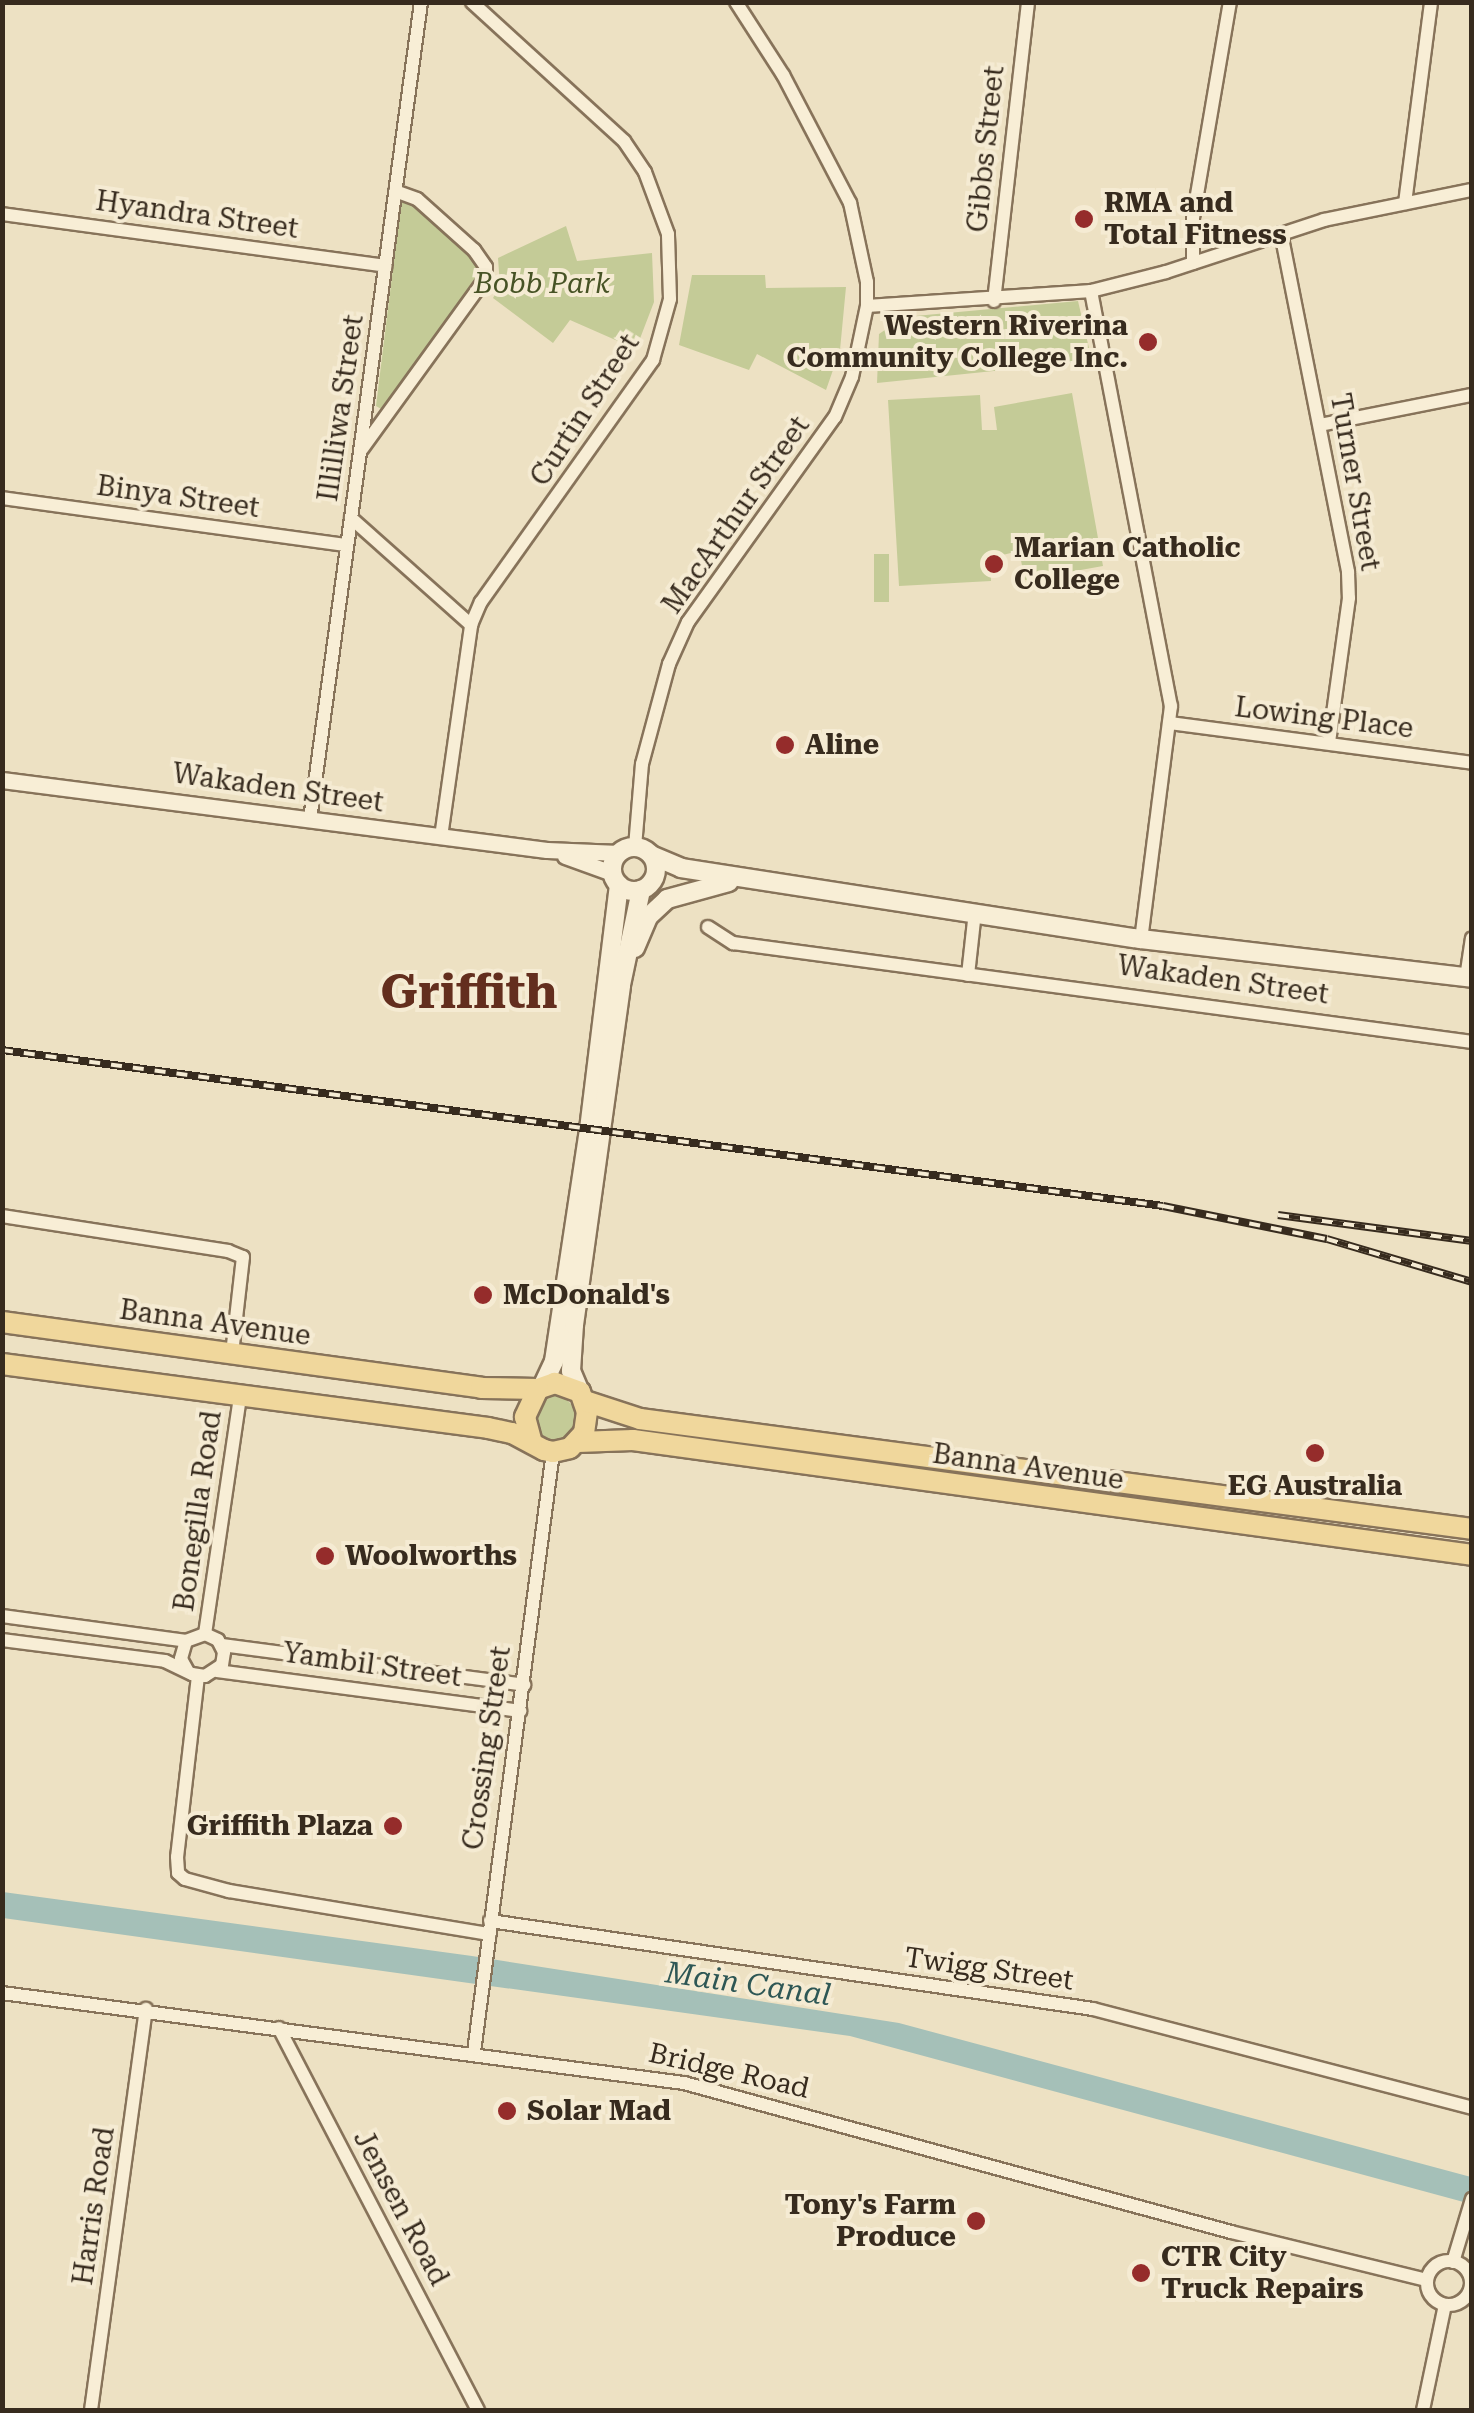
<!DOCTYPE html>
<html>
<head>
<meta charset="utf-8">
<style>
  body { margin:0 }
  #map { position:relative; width:1474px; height:2413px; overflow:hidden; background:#ede1c3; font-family:"Roboto Serif",serif }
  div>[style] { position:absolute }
  .green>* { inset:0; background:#c4cb97; transform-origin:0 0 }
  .round { border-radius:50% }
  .water>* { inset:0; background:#a5c0b8 }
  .roads { filter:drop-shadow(2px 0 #87735a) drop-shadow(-2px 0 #87735a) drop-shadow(0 2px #87735a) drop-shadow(0 -2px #87735a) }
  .minor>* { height:12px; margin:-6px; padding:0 6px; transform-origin:6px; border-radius:6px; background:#f8eed6 }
  .minor>.ring { margin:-6px; padding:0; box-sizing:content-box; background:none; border:12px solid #f8eed6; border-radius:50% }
  .tertiary>* { height:15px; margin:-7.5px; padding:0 7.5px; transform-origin:7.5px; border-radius:7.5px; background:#f8eed6 }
  .secondary>* { height:18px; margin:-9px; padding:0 9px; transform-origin:9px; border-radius:9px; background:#f8eed6 }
  .secondary>.ring { margin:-9px; padding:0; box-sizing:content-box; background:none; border:18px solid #f8eed6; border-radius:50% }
  .primary>* { height:20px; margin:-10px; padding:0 10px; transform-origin:10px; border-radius:10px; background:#f0d79c }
  .rail>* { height:8px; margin-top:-4px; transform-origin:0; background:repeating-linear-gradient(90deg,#f5ebd3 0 11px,#372b1e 0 22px); box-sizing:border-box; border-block:2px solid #372b1e }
  .dots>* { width:28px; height:28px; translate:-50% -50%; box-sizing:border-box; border:5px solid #f5ebd3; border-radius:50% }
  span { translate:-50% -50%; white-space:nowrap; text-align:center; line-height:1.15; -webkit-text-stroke:8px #f5ebd3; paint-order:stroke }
  .street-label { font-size:28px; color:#372b1e }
  .poi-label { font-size:28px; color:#372b1e; font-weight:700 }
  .left { translate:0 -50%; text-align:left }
  .right { translate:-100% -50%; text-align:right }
  .park-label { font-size:28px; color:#475325; font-style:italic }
  .water-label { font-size:30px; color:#2e5755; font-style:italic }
  .town-label { font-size:48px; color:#632e1e; font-weight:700 }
  .frame { position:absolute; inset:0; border:5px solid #372b1e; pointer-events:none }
</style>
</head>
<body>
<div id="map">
  <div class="green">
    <div style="clip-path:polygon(411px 201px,475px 254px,482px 275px,383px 410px,376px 406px,401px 203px)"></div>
    <div style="clip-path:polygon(566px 226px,577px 261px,652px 253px,654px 302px,636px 349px,570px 320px,553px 343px,493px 298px,500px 286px,498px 258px)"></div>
    <div style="clip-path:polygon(692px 275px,765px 275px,766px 288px,846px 287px,840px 350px,826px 390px,757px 354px,749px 370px,679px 345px)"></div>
    <div style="clip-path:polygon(1078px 301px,1092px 361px,877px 383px,879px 334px,904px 317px)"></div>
    <div style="clip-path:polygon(1072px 393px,1103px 566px,1025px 580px,1019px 551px,990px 558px,991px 581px,899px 586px,888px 400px,980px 395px,982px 430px,997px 430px,994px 407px)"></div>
    <div style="left:874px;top:554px;width:15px;height:48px"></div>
    <div class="round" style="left:532px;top:1396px;width:44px;height:44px"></div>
  </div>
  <div class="water">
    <div style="clip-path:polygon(3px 1892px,472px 1956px,899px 2023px,1471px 2177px,1471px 2204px,850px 2036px,3px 1918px)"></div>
  </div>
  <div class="roads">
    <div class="minor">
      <div style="left:1405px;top:203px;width:203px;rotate:-82.6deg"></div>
      <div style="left:2px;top:214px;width:387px;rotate:7.7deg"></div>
      <div style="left:1281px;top:233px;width:346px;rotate:78.8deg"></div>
      <div style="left:1348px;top:572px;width:26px;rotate:88deg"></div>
      <div style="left:1349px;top:598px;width:146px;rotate:97.9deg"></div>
      <div style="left:1193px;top:263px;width:45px;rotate:-90deg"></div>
      <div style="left:1193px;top:218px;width:219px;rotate:-80.3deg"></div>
      <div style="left:1091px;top:291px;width:423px;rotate:79.1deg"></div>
      <div style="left:1171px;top:706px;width:235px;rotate:97.3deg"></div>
      <div style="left:994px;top:301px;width:301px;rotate:-83.5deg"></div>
      <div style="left:867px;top:306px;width:225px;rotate:-3.8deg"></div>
      <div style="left:1091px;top:291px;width:77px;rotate:-14.2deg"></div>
      <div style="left:1166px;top:272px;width:166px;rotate:-18.2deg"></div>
      <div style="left:1324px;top:220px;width:151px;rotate:-11.5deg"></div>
      <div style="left:1320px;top:425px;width:155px;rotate:-11.2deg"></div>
      <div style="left:362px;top:449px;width:211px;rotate:-54.1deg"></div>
      <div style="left:486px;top:278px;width:11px;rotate:-90deg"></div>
      <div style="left:486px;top:267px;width:21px;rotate:-125deg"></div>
      <div style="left:474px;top:250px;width:76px;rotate:-138.2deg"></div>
      <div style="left:417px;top:199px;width:23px;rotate:-160deg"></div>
      <div style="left:2px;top:498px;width:348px;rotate:7.8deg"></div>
      <div style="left:351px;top:518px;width:161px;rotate:41.7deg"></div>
      <div style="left:1170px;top:723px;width:305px;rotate:7.5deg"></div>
      <div style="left:310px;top:820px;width:825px;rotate:-82.27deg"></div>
      <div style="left:441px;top:837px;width:214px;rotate:-81.9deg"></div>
      <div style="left:471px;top:625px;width:25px;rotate:-67deg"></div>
      <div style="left:481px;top:602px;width:297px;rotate:-54.6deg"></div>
      <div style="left:653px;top:360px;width:63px;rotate:-74.4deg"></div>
      <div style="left:670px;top:299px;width:65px;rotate:-91.8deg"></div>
      <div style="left:668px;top:234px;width:66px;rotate:-110.4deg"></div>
      <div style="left:645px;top:172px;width:37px;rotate:-124deg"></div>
      <div style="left:624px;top:141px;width:206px;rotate:-137.6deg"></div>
      <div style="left:635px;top:847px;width:83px;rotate:-85.2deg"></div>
      <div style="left:642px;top:764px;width:104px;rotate:-74.9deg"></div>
      <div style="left:669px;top:664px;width:46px;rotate:-65.7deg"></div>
      <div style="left:688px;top:622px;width:252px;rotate:-54.4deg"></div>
      <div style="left:835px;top:417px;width:43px;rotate:-67deg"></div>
      <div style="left:852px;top:377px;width:73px;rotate:-78.1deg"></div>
      <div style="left:867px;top:306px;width:24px;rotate:-90deg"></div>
      <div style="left:867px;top:282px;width:81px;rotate:-102.1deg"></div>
      <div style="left:850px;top:203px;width:144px;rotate:-117.6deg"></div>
      <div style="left:783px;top:75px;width:87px;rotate:-122.8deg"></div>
      <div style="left:708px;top:927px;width:30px;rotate:33deg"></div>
      <div style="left:733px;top:943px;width:746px;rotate:7.63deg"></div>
      <div style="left:968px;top:975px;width:63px;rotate:-83.7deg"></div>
      <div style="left:1466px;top:978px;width:40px;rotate:-81.5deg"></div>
      <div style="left:2px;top:1216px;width:229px;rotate:8.8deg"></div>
      <div style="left:228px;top:1251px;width:16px;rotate:22deg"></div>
      <div style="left:243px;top:1257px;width:97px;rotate:96.5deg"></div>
      <div style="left:2px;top:1616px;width:186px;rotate:7.7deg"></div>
      <div style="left:205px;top:1634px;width:241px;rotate:-81.6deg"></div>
      <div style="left:2px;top:1640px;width:164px;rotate:7.3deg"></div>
      <div style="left:165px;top:1661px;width:30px;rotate:26deg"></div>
      <div style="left:192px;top:1674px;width:13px;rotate:9deg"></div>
      <div style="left:205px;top:1676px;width:20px;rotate:-33deg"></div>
      <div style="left:222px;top:1665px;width:13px;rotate:-81deg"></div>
      <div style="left:224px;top:1652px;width:13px;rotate:-117deg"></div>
      <div style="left:218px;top:1640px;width:14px;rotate:-155deg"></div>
      <div style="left:205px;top:1634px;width:20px;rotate:160deg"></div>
      <div style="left:186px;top:1641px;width:19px;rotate:106deg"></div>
      <div style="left:181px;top:1659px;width:13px;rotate:61deg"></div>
      <div style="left:222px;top:1645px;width:305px;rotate:7.5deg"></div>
      <div style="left:217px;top:1671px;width:306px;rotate:7.5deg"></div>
      <div style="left:198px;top:1676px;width:182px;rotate:96.6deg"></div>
      <div style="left:177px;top:1857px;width:16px;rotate:86deg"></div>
      <div style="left:178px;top:1873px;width:9px;rotate:41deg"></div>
      <div style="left:185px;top:1879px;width:46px;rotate:15.3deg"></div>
      <div style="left:229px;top:1891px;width:264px;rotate:9.4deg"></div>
      <div style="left:490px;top:1921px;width:609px;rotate:8.3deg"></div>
      <div style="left:1093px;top:2009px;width:392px;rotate:14.6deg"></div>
      <div style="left:2px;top:1993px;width:688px;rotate:7.52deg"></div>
      <div style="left:684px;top:2083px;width:567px;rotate:15.24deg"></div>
      <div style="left:1231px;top:2232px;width:202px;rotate:13.8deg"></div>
      <div style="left:279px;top:2028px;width:431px;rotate:62.5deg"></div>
      <div style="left:474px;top:2052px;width:605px;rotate:-82.5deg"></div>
      <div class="ring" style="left:1427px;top:2261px;width:32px;height:32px"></div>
      <div style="left:1453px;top:2262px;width:66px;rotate:-73.2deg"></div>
      <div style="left:91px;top:2410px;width:405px;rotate:-82.2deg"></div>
      <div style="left:1423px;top:2410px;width:107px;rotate:-78.2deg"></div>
    </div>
    <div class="tertiary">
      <div style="left:2px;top:780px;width:549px;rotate:7.32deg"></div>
      <div style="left:547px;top:850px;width:72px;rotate:2.4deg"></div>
      <div style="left:565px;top:856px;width:50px;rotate:19.9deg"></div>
    </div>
    <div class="secondary">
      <div class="ring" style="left:612px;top:847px;width:26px;height:26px"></div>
      <div style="left:651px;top:855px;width:33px;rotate:23deg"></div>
      <div style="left:681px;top:868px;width:465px;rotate:8.8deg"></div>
      <div style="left:1141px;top:939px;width:333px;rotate:6.7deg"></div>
      <div style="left:635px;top:948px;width:34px;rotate:-67deg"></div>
      <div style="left:648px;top:917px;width:26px;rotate:-43deg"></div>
      <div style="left:667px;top:899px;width:64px;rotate:-15.3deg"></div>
      <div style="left:542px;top:1387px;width:29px;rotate:-65deg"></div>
      <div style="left:554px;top:1361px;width:235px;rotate:-81.4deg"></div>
      <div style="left:589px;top:1129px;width:246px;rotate:-83deg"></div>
      <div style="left:580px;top:1392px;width:23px;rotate:-113deg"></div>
      <div style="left:571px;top:1371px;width:46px;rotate:-86.3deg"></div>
      <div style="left:574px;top:1325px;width:343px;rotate:-82.1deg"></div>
      <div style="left:621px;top:985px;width:97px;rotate:-78.1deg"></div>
    </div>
    <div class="primary">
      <div style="left:2px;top:1322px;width:484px;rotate:7.8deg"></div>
      <div style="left:481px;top:1388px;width:57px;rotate:1deg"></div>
      <div style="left:2px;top:1364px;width:490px;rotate:7.5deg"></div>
      <div style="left:488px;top:1428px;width:25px;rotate:12deg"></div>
      <div style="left:512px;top:1433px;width:36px;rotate:28deg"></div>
      <div style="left:544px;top:1450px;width:9px;rotate:13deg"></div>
      <div style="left:553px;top:1452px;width:17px;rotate:-13deg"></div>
      <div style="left:570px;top:1448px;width:21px;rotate:-47deg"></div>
      <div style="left:584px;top:1433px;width:21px;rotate:-82deg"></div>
      <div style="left:587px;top:1412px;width:21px;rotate:-109deg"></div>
      <div style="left:580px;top:1392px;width:27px;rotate:-160deg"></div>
      <div style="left:555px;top:1383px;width:18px;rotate:161deg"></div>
      <div style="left:538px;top:1389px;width:31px;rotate:115deg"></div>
      <div style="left:525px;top:1417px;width:27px;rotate:75deg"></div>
      <div style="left:585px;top:1401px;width:58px;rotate:18.1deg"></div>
      <div style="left:640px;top:1419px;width:839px;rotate:7.53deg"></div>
      <div style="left:578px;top:1442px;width:55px;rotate:-2.1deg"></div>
      <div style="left:633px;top:1440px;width:847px;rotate:7.8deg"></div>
    </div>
  </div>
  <div class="rail">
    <div style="left:2px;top:1050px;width:1171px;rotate:7.65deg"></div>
    <div style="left:1163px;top:1206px;width:167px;rotate:11.4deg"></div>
    <div style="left:1327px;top:1239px;width:151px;rotate:16.5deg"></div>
    <div style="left:1278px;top:1215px;width:196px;rotate:7.6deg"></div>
  </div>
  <div class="dots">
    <div style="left:1084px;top:219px;background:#952c2b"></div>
    <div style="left:1148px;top:342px;background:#952c2b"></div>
    <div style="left:994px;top:564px;background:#952c2b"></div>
    <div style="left:785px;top:745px;background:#952c2b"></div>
    <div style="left:483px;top:1295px;background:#952c2b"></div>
    <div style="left:1315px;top:1453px;background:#952c2b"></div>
    <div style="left:325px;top:1556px;background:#952c2b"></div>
    <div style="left:393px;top:1826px;background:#952c2b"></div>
    <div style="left:507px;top:2111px;background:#952c2b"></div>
    <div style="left:976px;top:2221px;background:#952c2b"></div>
    <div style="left:1141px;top:2273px;background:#952c2b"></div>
  </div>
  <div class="street-label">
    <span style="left:986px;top:149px;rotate:-84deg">Gibbs Street</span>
    <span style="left:197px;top:215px;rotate:8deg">Hyandra Street</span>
    <span style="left:341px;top:408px;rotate:-82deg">Illilliwa Street</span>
    <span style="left:585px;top:410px;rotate:-57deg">Curtin Street</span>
    <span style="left:1355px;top:482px;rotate:80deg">Turner Street</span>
    <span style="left:178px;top:497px;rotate:8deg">Binya Street</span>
    <span style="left:736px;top:515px;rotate:-55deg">MacArthur Street</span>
    <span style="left:1324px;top:718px;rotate:7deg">Lowing Place</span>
    <span style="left:278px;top:788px;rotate:8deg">Wakaden Street</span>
    <span style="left:1223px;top:980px;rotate:8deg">Wakaden Street</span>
    <span style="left:215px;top:1323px;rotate:8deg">Banna Avenue</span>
    <span style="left:1028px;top:1467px;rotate:8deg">Banna Avenue</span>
    <span style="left:198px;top:1511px;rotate:-82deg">Bonegilla Road</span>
    <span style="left:372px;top:1665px;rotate:8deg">Yambil Street</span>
    <span style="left:487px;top:1748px;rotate:-82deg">Crossing Street</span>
    <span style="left:989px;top:1969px;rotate:8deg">Twigg Street</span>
    <span style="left:729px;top:2071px;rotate:13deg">Bridge Road</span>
    <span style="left:94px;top:2206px;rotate:-82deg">Harris Road</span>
    <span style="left:401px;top:2208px;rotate:62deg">Jensen Road</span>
  </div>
  <div class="poi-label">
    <span class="left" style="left:1104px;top:219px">RMA and<br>Total Fitness</span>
    <span class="right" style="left:1128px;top:342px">Western Riverina<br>Community College Inc.</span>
    <span class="left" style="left:1014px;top:564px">Marian Catholic<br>College</span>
    <span class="left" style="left:805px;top:745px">Aline</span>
    <span class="left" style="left:503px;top:1295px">McDonald's</span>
    <span style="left:1315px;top:1486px">EG Australia</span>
    <span class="left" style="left:345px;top:1556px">Woolworths</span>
    <span class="right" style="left:373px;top:1826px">Griffith Plaza</span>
    <span class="left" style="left:527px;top:2111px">Solar Mad</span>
    <span class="right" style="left:956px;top:2221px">Tony's Farm<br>Produce</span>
    <span class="left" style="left:1161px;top:2273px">CTR City<br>Truck Repairs</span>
  </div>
  <div class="park-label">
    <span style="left:542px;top:284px">Bobb Park</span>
  </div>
  <div class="water-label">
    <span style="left:748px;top:1984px;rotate:8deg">Main Canal</span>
  </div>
  <div class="town-label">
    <span style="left:469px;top:993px">Griffith</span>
  </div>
  <div class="frame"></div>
</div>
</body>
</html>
